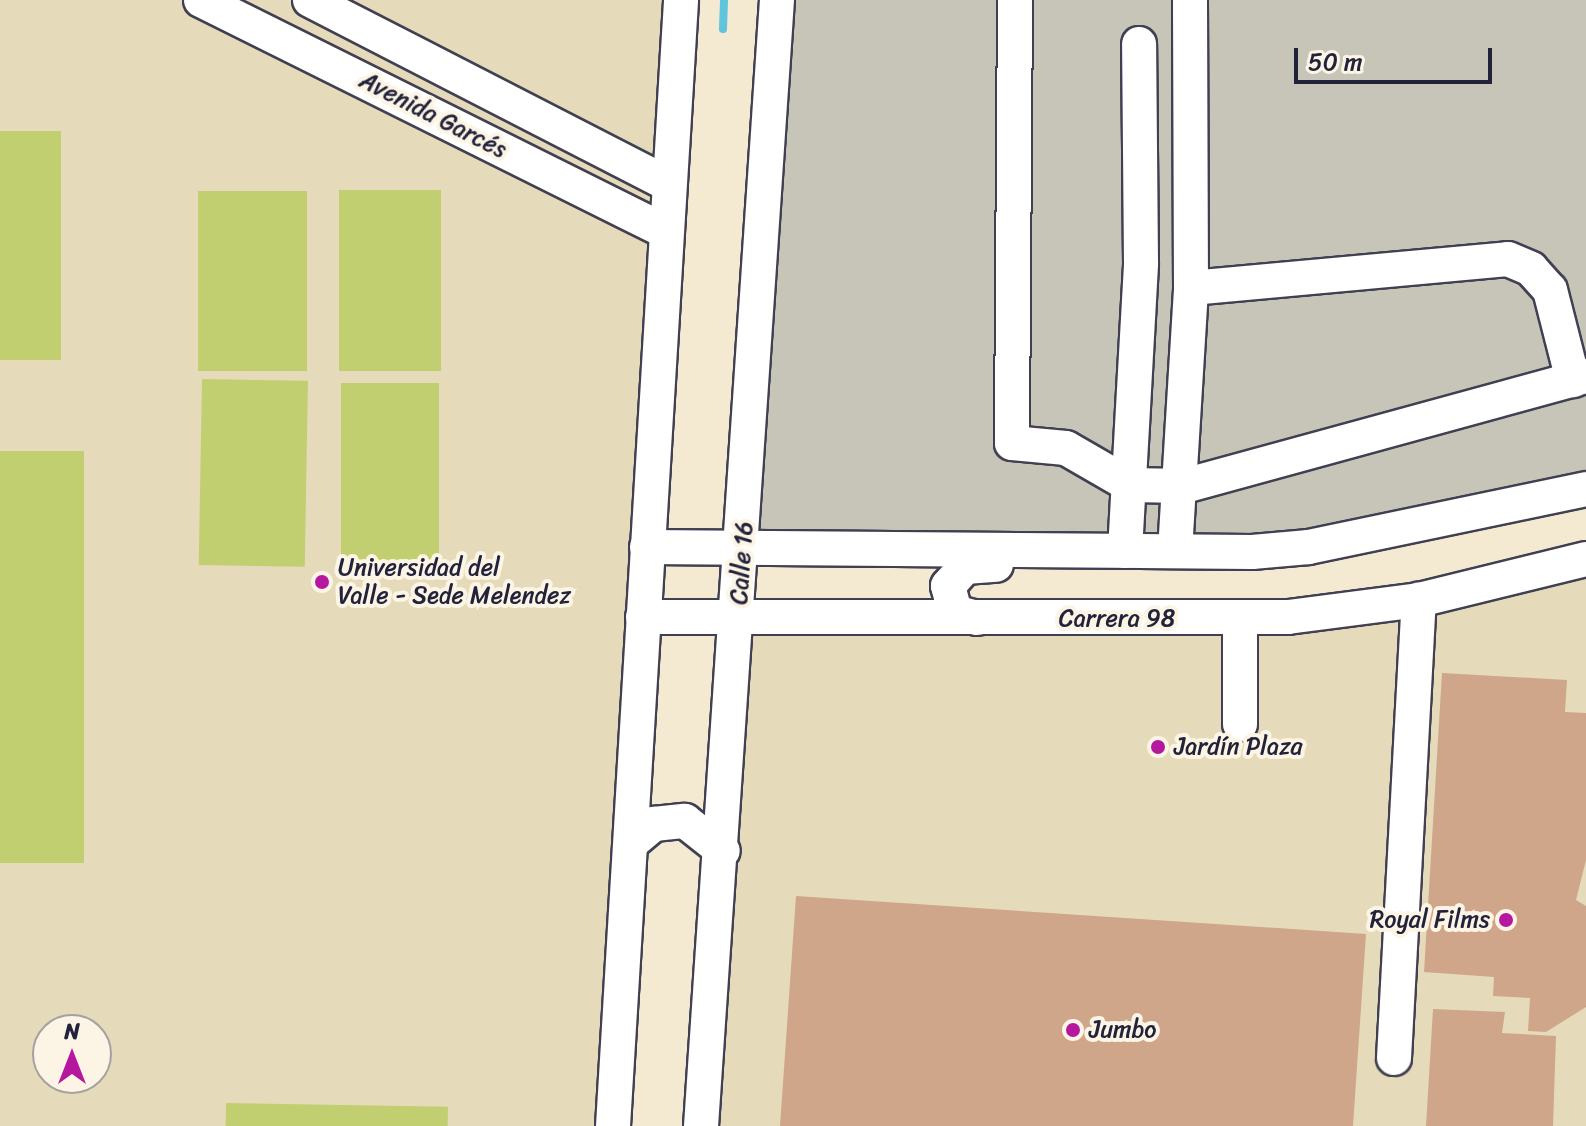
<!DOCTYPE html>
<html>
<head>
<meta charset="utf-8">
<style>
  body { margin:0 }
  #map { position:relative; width:1586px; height:1126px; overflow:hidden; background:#f3ead1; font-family:Sriracha,sans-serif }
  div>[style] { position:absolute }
  .built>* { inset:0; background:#e5dbba }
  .industrial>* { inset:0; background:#c7c5b8 }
  .green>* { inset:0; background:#c1cf71; transform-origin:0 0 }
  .stream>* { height:8px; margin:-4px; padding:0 4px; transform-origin:4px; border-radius:4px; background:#5fc4dc }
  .building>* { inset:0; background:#cfa68a }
  .roads { filter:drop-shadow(2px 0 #414052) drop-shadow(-2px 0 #414052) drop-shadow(0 2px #414052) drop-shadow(0 -2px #414052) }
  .minor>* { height:34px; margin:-17px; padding:0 17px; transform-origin:17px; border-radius:17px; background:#fff }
  .dots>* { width:22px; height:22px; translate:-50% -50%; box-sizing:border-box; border:4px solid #fcf5e5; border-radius:50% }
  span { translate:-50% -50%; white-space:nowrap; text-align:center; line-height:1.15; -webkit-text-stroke:8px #fcf5e5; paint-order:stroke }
  .street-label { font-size:24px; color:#22223b }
  .poi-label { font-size:24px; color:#22223b }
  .left { translate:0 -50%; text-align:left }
  .right { translate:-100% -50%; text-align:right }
  .north { position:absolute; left:32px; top:1014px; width:80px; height:80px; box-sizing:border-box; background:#fcf5e5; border:2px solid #a5a1a1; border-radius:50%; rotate:0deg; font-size:22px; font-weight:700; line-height:32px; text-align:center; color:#22223b }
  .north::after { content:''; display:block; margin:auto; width:28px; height:36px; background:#b5179e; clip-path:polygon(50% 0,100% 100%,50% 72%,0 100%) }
  .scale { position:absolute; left:1294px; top:48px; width:198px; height:36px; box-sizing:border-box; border:4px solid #22223b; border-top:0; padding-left:10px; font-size:24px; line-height:28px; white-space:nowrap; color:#22223b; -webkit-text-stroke:6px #fcf5e5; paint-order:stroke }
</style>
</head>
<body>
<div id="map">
  <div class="built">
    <div style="clip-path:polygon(evenodd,0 0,681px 0,613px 1126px,0 1126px,0 0,48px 1030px,96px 1030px,96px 1078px,48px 1078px,48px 1030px)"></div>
    <div style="clip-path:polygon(1586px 559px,1586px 1126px,701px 1126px,739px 618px,1203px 619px)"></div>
  </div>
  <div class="industrial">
    <div style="clip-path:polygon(777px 0,1586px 0,1586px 489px,1309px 547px,744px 549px)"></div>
  </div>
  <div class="green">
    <div style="left:0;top:131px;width:61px;height:229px"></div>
    <div style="left:339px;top:190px;width:102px;height:181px"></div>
    <div style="left:198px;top:191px;width:109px;height:180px"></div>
    <div style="left:202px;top:379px;width:106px;height:186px;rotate:1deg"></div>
    <div style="left:341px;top:383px;width:98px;height:185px"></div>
    <div style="left:0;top:451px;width:84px;height:412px"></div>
    <div style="left:226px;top:1103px;width:222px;height:23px;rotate:1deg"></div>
  </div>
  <div class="stream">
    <div style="left:723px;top:29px;width:29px;rotate:-88deg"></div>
  </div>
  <div class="building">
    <div style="clip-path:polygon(1442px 673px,1567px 680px,1565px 712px,1586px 713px,1586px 860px,1576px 900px,1586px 906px,1586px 1007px,1546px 1032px,1528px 1031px,1530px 998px,1493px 996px,1494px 977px,1424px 972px)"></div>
    <div style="clip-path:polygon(796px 896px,1366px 934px,1353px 1126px,780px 1126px)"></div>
    <div style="clip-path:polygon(1433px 1009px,1505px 1012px,1502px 1033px,1556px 1036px,1553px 1126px,1426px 1126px)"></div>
  </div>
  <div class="roads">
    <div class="minor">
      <div style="left:201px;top:0;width:518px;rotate:26.47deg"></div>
      <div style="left:310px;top:0;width:403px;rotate:27.2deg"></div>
      <div style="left:1015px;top:0;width:443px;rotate:90.4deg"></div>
      <div style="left:1012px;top:443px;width:54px;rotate:5.3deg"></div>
      <div style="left:1066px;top:448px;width:74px;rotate:30deg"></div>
      <div style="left:1130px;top:485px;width:54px;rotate:1.1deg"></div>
      <div style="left:1184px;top:486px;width:417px;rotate:-15.3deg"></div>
      <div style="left:1191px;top:288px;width:318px;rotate:-5.2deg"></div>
      <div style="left:1508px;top:259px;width:25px;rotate:23deg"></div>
      <div style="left:1531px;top:269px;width:28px;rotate:48deg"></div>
      <div style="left:1550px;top:290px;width:93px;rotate:75.7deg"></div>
      <div style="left:647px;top:547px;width:605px;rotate:0.47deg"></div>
      <div style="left:1252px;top:552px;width:57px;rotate:-5deg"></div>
      <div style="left:1309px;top:547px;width:283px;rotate:-11.8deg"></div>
      <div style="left:1125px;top:551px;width:288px;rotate:-86.8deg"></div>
      <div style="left:1141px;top:263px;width:219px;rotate:-90.5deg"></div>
      <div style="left:1175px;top:551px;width:263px;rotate:-86.5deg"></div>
      <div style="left:1191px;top:288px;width:288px;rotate:-90.2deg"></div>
      <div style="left:643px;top:617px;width:645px"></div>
      <div style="left:1288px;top:617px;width:132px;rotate:-7.4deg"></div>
      <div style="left:1419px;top:600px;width:172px;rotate:-13.8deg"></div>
      <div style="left:977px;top:618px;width:23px;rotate:-165deg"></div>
      <div style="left:955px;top:612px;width:27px;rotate:-105deg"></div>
      <div style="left:948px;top:586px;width:25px;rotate:-48deg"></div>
      <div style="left:965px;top:567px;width:31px;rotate:-4deg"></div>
      <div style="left:1240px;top:618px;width:106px;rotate:90deg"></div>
      <div style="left:631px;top:843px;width:30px;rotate:-40deg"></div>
      <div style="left:654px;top:824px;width:31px;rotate:-6deg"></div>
      <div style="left:685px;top:821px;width:48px;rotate:38.3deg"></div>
      <div style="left:1394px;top:1058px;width:459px;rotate:-86.9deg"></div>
      <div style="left:613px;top:1126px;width:1128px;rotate:-86.54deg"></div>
      <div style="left:701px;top:1126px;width:1129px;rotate:-86.14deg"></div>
    </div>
  </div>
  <div class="dots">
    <div style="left:322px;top:582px;background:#b5179e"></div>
    <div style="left:1158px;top:747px;background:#b5179e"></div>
    <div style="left:1506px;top:920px;background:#b5179e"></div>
    <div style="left:1073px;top:1030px;background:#b5179e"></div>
  </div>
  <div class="street-label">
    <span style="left:433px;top:115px;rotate:27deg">Avenida Garcés</span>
    <span style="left:742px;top:563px;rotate:-86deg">Calle 16</span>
    <span style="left:1117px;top:619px">Carrera 98</span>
  </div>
  <div class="poi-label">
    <span class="left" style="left:338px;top:582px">Universidad del<br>Valle - Sede Melendez</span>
    <span class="left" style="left:1174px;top:747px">Jardín Plaza</span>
    <span class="right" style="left:1490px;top:920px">Royal Films</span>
    <span class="left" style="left:1089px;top:1030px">Jumbo</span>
  </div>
  <div class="north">N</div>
  <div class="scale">50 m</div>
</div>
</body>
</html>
